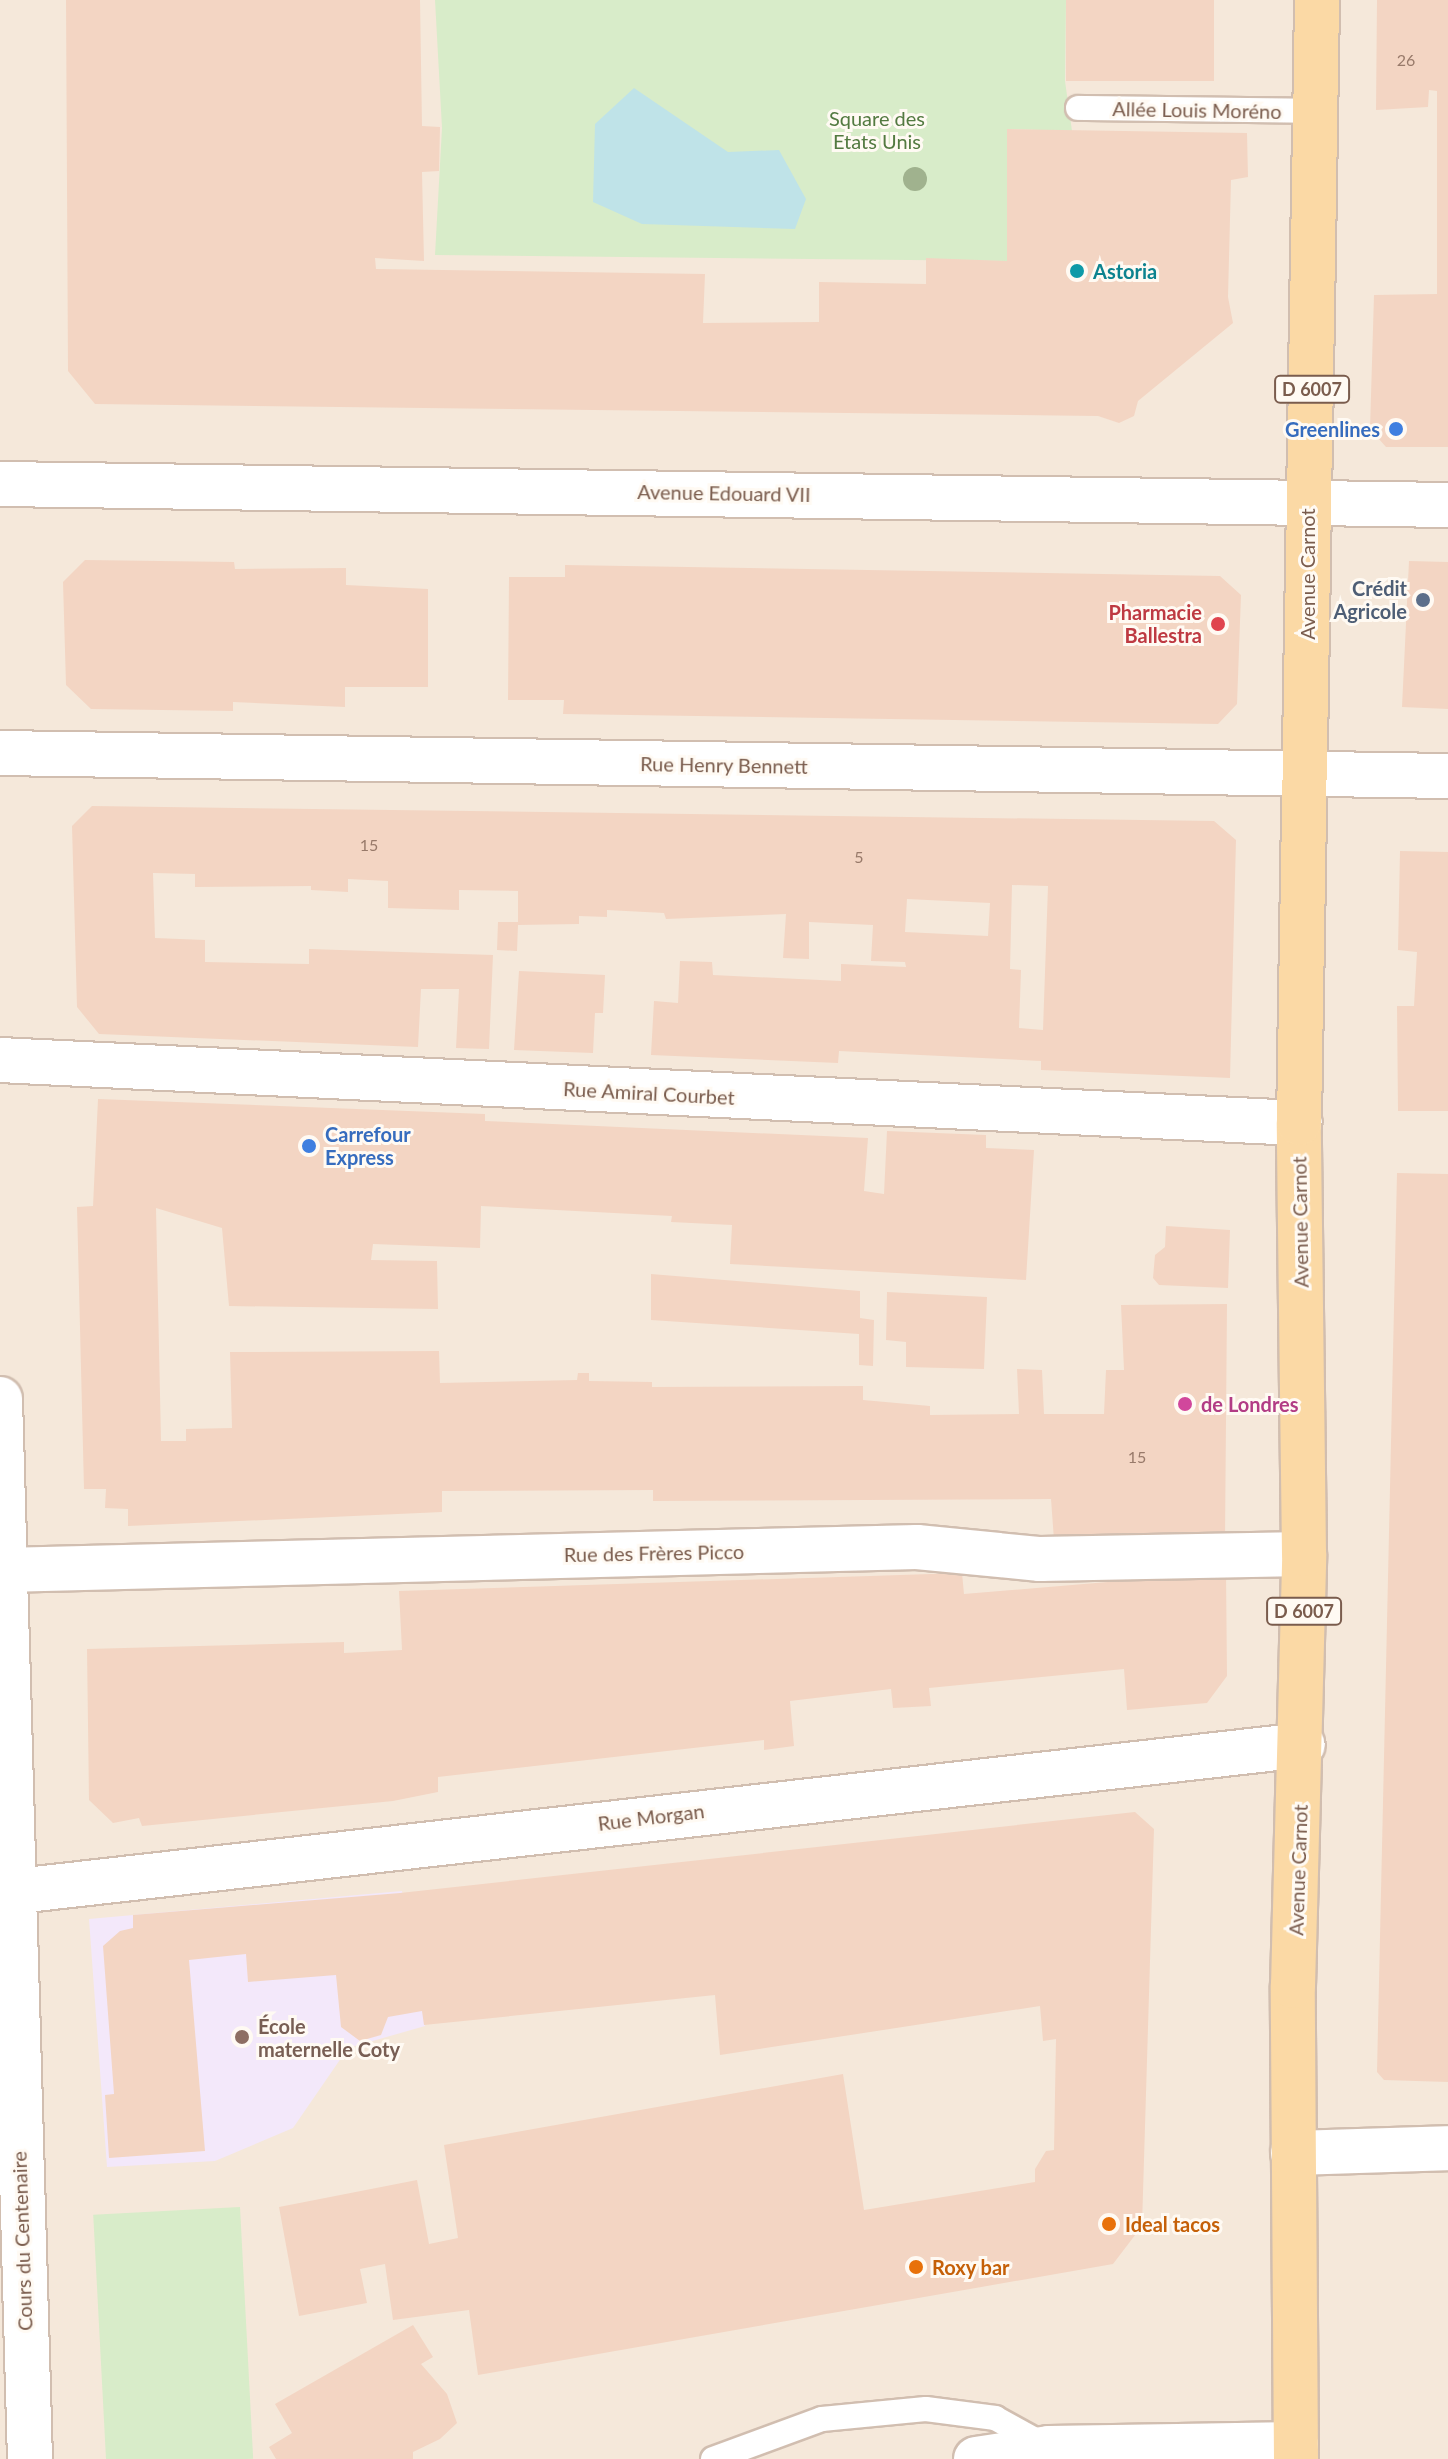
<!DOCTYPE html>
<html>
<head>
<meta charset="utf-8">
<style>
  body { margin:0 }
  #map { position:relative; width:1448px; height:2459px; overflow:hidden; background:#fdf6ec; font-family:Lato,sans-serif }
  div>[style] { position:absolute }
  .residential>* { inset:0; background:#f5e8da; transform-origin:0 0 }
  .education>* { inset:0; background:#f3e8fa }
  .green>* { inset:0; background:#d8ecc9; transform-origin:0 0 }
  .water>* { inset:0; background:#bfe3e8 }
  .building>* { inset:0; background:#f3d5c3; transform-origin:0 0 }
  .roads { filter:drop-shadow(2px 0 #d1beb0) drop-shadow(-2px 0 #d1beb0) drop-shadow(0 2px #d1beb0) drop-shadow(0 -2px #d1beb0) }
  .lane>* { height:24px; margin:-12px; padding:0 12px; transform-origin:12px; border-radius:12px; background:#fff }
  .street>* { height:44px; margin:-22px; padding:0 22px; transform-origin:22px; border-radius:22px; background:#fff }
  .secondary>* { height:44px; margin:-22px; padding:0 22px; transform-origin:22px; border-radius:22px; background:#fff }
  .primary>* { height:44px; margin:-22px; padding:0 22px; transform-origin:22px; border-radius:22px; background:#fbd9a5 }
  .trees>* { width:24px; height:24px; margin:-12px; border-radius:50%; background:#a0b28e }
  .dots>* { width:22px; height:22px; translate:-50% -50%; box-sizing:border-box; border:4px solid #fffaf3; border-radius:50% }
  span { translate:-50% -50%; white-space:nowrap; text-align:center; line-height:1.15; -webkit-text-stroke:6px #fffaf3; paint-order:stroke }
  .number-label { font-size:16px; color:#987a6a }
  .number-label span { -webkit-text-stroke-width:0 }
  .shield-label span { padding:2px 6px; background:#fffaf3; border:2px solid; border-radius:6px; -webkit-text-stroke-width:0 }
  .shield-label { font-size:18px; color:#7a5c4d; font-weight:700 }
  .street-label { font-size:20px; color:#7a5c4d }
  .park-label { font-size:20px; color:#537a41 }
  .culture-label { font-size:20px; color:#0d838f; font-weight:700 }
  .left { translate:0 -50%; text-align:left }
  .shop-label { font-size:20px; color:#366cbe; font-weight:700 }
  .right { translate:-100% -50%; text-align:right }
  .service-label { font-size:20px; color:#4e5e75; font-weight:700 }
  .health-label { font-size:20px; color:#be3a42; font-weight:700 }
  .hotel-label { font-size:20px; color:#b23c85; font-weight:700 }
  .education-label { font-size:20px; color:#785e54; font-weight:700 }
  .food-label { font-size:20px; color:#c56008; font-weight:700 }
</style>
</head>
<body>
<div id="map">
  <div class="residential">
    <div style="left:0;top:0;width:1448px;height:2459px"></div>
  </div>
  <div class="education">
    <div style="clip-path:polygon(402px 1891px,425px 2026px,348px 2048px,293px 2128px,215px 2161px,107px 2167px,89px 1919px)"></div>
  </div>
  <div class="green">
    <div style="clip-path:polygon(435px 0,1066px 0,1065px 81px,1072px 131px,1007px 129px,1007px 261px,435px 255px,442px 128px)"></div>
    <div style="left:240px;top:2207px;width:252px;height:147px;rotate:87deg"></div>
  </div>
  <div class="water">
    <div style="clip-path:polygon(634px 88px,728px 152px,779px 150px,806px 199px,795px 229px,642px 224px,593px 202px,595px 124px)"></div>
  </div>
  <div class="building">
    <div style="clip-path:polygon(66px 0,420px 0,422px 126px,440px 127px,439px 171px,422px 172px,424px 261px,375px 258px,376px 269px,705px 274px,703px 323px,819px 322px,819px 282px,926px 284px,926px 258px,1007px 261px,1007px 129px,1247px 133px,1248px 177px,1231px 180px,1228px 297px,1233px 323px,1138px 401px,1134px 416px,1119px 423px,1098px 416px,95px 404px,68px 371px)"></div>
    <div style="left:1066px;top:0;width:148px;height:81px"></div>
    <div style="clip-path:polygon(1377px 0,1448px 0,1448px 447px,1386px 447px,1370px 429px,1374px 295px,1437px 294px,1437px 91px,1429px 90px,1428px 107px,1376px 110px)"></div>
    <div style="clip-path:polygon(85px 560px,234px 562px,235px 569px,346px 568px,346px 585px,428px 589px,428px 687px,345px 687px,345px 707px,233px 702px,233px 711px,91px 709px,66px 685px,63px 582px)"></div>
    <div style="clip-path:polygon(1409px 561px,1448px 562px,1448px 709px,1402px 707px)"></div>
    <div style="clip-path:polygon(565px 565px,1220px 576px,1241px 595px,1237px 704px,1218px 724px,563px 714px,564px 700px,508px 700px,509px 577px,565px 577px)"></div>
    <div style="clip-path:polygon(evenodd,92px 806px,1214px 821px,1236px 840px,1230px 1078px,1041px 1070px,1041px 1061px,839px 1051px,838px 1063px,651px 1055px,654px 1001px,678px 1003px,680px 961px,712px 962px,713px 975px,841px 981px,841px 964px,906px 967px,905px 962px,871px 961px,873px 925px,809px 922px,809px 959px,783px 958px,786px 914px,666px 919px,664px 913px,607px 910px,607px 917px,579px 916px,579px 924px,518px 925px,517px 951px,497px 950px,498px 922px,518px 922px,518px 891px,459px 890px,459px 910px,388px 908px,388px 881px,348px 879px,348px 892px,311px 890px,311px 886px,195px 887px,195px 874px,153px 873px,155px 938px,205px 940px,205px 962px,309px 964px,309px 949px,493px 955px,489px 1049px,456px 1048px,459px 989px,421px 989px,418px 1047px,99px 1034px,77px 1007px,72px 826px,92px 806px,1012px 885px,1048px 886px,1043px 1030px,1019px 1028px,1021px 970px,1010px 969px,1012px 885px,92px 806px,907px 899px,990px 903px,988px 936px,905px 932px,907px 899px)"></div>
    <div style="clip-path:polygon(1400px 851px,1448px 852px,1448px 1111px,1398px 1111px,1397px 1006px,1414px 1006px,1417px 952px,1398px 950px)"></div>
    <div style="clip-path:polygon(519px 971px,605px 975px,603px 1013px,595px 1013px,593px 1053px,514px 1050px)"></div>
    <div style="clip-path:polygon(98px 1099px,485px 1114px,485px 1121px,868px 1138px,864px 1191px,884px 1194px,887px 1131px,986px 1135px,986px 1148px,1034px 1150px,1026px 1280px,730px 1264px,732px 1225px,671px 1222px,672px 1216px,481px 1206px,480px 1248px,373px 1244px,371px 1260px,437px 1261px,438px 1309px,229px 1306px,222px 1228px,156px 1208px,161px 1441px,186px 1441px,186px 1429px,232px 1428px,230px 1352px,439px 1351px,440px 1383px,577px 1380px,578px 1373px,589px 1373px,589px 1381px,652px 1382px,652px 1387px,863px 1386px,863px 1400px,930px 1406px,930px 1415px,1019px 1414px,1017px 1369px,1042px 1370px,1044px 1414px,1104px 1414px,1106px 1370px,1124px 1370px,1121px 1305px,1227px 1304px,1225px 1539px,1054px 1540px,1051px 1499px,653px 1501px,653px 1490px,442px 1491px,442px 1512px,128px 1526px,128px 1509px,105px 1508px,106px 1489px,84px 1489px,77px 1207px,93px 1206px)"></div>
    <div style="clip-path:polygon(1397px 1173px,1448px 1174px,1448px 2082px,1384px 2080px,1377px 2072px)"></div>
    <div style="clip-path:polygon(1166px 1226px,1230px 1230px,1228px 1288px,1159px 1285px,1153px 1278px,1155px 1255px,1165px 1247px)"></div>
    <div style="clip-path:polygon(651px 1274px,860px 1291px,860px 1318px,874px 1320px,873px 1366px,859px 1365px,859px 1334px,651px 1320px)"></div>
    <div style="clip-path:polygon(887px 1292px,987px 1297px,984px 1369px,906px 1367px,906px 1342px,886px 1340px)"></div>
    <div style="clip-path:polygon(1226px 1572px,1227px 1676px,1207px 1703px,1127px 1710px,1124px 1669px,929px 1688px,931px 1706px,893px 1708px,891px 1689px,790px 1701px,794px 1746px,764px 1750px,764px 1740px,438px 1777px,438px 1792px,393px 1801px,142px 1826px,139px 1818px,113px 1823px,89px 1800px,87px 1649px,344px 1642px,344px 1653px,402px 1650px,399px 1591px,962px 1573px,964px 1594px)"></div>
    <div style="clip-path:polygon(1135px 1812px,1154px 1829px,1142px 2226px,1113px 2264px,478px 2375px,469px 2310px,393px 2320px,385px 2264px,360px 2269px,367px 2303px,299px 2316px,279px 2207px,417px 2180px,429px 2244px,458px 2238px,444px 2145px,843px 2074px,864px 2210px,1035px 2182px,1035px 2169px,1046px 2151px,1054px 2150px,1056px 2039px,1043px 2041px,1040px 2006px,720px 2055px,715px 1995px,424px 2025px,422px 2011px,388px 2017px,381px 2035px,360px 2041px,341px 2027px,336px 1975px,248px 1982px,246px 1954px,189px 1960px,205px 2151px,109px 2158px,105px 2095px,114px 2094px,103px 1946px,120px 1931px,133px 1928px,133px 1915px,400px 1893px)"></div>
    <div style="clip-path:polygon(413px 2325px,433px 2357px,421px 2364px,447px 2394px,457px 2423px,440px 2439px,413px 2452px,413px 2459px,276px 2459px,269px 2447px,292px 2433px,275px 2404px)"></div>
  </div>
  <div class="roads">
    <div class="lane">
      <div style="left:1078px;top:108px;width:238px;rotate:0.7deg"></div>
      <div style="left:713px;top:2459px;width:116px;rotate:-20.2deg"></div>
      <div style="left:822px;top:2419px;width:104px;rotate:-5.5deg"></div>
      <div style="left:926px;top:2409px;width:70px;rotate:7.4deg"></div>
      <div style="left:995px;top:2418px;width:56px;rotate:28.9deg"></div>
    </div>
    <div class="street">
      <div style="left:0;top:484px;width:1448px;rotate:0.83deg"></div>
      <div style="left:0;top:753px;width:1448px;rotate:0.91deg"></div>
      <div style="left:0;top:1060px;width:1301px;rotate:2.78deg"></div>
      <div style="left:0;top:1399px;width:1060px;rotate:88.38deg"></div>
      <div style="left:4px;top:1570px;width:913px;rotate:-1.44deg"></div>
      <div style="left:917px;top:1547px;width:124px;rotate:5.6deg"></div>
      <div style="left:1040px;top:1559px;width:264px;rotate:-1.1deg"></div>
      <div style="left:0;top:1893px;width:1311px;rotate:-6.48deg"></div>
      <div style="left:1293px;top:2153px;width:155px;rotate:-1.8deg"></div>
    </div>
    <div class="secondary">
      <div style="left:976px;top:2459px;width:74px;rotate:-8.6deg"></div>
      <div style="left:1049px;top:2448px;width:247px;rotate:-0.9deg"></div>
    </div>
    <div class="primary">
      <div style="left:1296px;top:2459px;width:473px;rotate:-90.4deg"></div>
      <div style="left:1293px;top:1986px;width:432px;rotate:-88.5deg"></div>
      <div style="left:1304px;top:1554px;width:431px;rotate:-90.7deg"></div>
      <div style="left:1299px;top:1123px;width:1123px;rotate:-89.08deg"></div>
    </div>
  </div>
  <div class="trees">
    <div style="left:915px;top:179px"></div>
  </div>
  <div class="dots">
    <div style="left:1077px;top:271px;background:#0f9aa8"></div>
    <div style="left:1396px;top:429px;background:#3f7fe0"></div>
    <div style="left:1423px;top:600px;background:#5c6f8a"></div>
    <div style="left:1218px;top:624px;background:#e0444e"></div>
    <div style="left:309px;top:1146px;background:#3f7fe0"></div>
    <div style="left:1185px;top:1404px;background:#d1479c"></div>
    <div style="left:242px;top:2037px;background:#8d6e63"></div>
    <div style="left:1109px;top:2224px;background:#e8710a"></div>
    <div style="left:916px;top:2267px;background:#e8710a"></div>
  </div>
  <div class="number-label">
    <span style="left:1406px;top:60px">26</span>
    <span style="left:369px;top:845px">15</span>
    <span style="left:859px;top:857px">5</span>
    <span style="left:1137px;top:1457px">15</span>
  </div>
  <div class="shield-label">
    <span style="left:1312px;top:389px">D 6007</span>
    <span style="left:1304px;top:1611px">D 6007</span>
  </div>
  <div class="street-label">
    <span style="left:1197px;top:110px;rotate:1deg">Allée Louis Moréno</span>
    <span style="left:724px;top:493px;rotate:1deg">Avenue Edouard VII</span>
    <span style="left:1307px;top:574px;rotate:-90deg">Avenue Carnot</span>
    <span style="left:724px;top:765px;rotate:1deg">Rue Henry Bennett</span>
    <span style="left:649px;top:1093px;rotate:3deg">Rue Amiral Courbet</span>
    <span style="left:1300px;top:1222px;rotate:-91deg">Avenue Carnot</span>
    <span style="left:654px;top:1553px;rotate:-1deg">Rue des Frères Picco</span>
    <span style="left:651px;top:1817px;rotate:-7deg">Rue Morgan</span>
    <span style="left:1298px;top:1870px;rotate:-88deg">Avenue Carnot</span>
    <span style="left:22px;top:2241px;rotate:-92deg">Cours du Centenaire</span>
  </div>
  <div class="park-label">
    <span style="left:877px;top:130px">Square des<br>Etats Unis</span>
  </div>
  <div class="culture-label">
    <span class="left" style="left:1093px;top:271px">Astoria</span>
  </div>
  <div class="shop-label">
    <span class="right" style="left:1380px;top:429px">Greenlines</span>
    <span class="left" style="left:325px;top:1146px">Carrefour<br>Express</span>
  </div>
  <div class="service-label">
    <span class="right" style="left:1407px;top:600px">Crédit<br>Agricole</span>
  </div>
  <div class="health-label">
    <span class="right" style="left:1202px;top:624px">Pharmacie<br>Ballestra</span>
  </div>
  <div class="hotel-label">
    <span class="left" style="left:1201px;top:1404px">de Londres</span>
  </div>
  <div class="education-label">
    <span class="left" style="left:258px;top:2038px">École<br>maternelle Coty</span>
  </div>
  <div class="food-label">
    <span class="left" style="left:1125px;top:2224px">Ideal tacos</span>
    <span class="left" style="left:932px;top:2267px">Roxy bar</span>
  </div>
</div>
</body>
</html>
